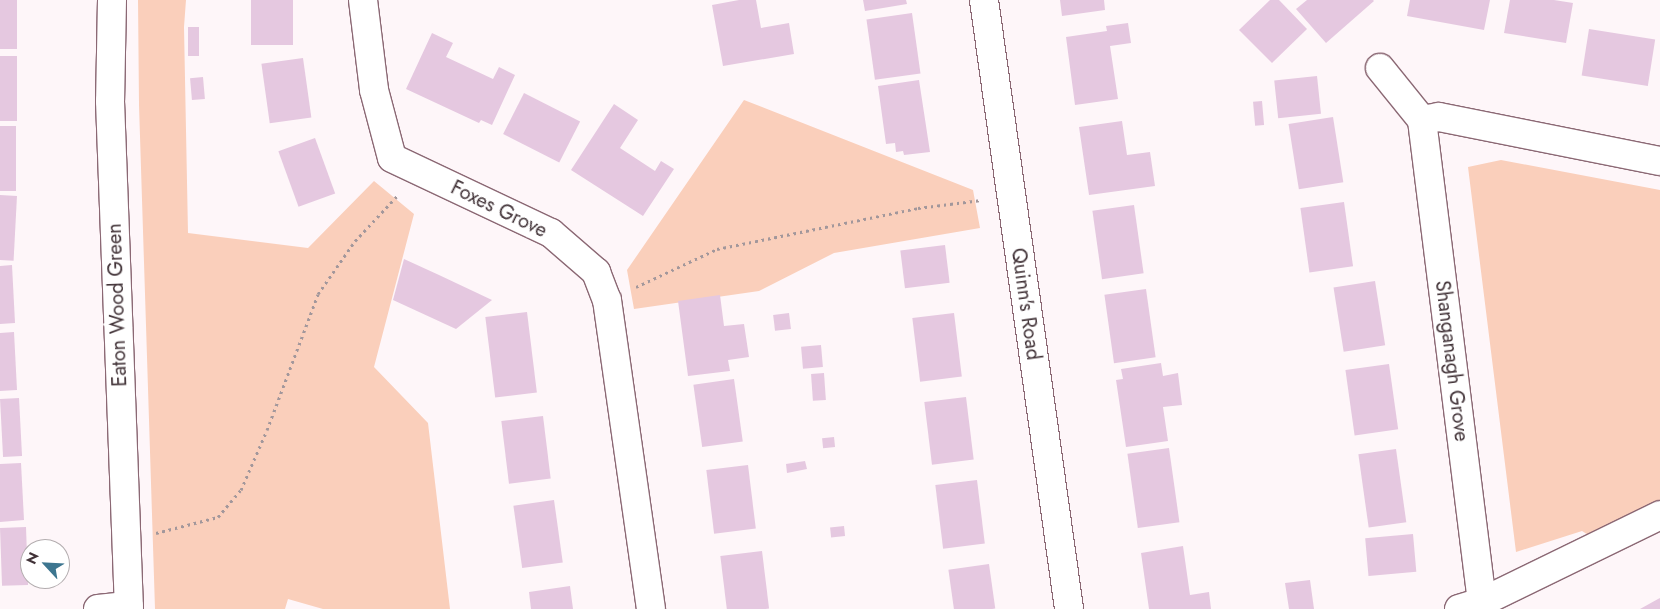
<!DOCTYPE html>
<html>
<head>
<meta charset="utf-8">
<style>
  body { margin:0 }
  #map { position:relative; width:1660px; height:609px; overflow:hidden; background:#fef6f9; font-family:Jost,sans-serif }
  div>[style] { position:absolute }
  .green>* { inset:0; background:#facfbb }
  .building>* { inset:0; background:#e5c8e0; transform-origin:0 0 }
  .path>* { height:3px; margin-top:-1.5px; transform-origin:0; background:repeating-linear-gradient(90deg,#a2979b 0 2.5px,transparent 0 6.5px) }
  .roads { filter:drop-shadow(1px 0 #8b6874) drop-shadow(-1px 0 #8b6874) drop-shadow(0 1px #8b6874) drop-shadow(0 -1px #8b6874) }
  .minor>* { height:28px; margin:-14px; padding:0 14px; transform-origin:14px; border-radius:14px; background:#fff }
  span { translate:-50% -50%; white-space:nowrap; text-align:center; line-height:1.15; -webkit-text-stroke:5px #fff; paint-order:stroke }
  .street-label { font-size:20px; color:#413237 }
  .north { position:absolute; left:20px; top:539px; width:50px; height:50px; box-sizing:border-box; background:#fff; border:1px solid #b3adaf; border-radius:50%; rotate:295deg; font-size:14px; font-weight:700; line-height:20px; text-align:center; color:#413237 }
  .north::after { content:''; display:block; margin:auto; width:18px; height:22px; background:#3d7690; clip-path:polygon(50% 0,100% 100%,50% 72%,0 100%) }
</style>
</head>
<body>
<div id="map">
  <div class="green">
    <div style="clip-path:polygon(138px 0,186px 0,184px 27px,188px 233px,308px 248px,374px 181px,414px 214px,374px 367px,428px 423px,450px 609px,323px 609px,288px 599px,285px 609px,155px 609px,139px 105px)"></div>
    <div style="clip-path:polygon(744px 100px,973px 190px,980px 228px,834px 253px,759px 291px,634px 309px,627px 270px)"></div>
    <div style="clip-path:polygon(1501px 160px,1660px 190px,1660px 502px,1590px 536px,1582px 531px,1516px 552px,1468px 167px)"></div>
  </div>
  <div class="building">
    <div style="left:0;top:0;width:17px;height:49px"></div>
    <div style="left:251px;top:0;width:42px;height:45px"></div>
    <div style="clip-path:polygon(739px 0,756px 0,761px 28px,789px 23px,794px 54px,723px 66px,712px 5px)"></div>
    <div style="clip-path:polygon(863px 0,906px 0,907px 4px,865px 11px)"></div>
    <div style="clip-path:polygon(1060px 0,1104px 0,1105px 10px,1062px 16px)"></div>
    <div style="clip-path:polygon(1270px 0,1279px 0,1307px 29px,1272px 63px,1239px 30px)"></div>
    <div style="clip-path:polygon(1307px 0,1373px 0,1374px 1px,1326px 43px,1296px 9px)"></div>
    <div style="clip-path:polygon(1410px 0,1490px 0,1484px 30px,1407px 16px)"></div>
    <div style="clip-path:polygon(1510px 0,1554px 0,1573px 3px,1566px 43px,1504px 33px)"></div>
    <div style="left:912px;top:13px;width:61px;height:46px;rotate:82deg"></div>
    <div style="clip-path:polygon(1128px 23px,1131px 43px,1110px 46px,1118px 99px,1075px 105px,1066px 37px,1107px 31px,1106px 26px)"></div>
    <div style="left:188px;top:27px;width:11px;height:29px"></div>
    <div style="left:1589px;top:29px;width:67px;height:47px;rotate:9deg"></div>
    <div style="clip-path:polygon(432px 33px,453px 43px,446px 57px,493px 79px,499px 67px,515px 75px,492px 125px,481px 120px,479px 123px,406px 89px)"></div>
    <div style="left:0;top:56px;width:17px;height:65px"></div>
    <div style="left:303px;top:58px;width:60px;height:42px;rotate:82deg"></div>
    <div style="left:1317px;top:76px;width:38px;height:43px;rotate:84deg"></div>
    <div style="left:203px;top:77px;width:22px;height:13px;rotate:85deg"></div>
    <div style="clip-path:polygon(919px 80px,930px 152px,904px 155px,903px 151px,896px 152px,895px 143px,886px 144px,878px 86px)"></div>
    <div style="left:524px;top:93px;width:63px;height:46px;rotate:27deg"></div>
    <div style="left:1262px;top:101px;width:24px;height:9px;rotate:85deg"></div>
    <div style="clip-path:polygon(614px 104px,638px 120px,620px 148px,655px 171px,661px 161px,674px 169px,643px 216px,571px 170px)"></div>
    <div style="left:1333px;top:117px;width:66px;height:45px;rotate:81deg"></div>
    <div style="clip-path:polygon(1122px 121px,1127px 155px,1150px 152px,1155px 186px,1089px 195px,1079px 127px)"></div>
    <div style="left:0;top:126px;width:16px;height:65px"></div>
    <div style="left:315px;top:138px;width:59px;height:39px;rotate:70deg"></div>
    <div style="left:0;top:195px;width:17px;height:65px;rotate:3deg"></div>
    <div style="left:1344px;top:202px;width:65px;height:44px;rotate:82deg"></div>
    <div style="left:1134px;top:205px;width:69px;height:42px;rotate:82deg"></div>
    <div style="left:945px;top:245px;width:38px;height:45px;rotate:83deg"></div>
    <div style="clip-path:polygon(404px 259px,439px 275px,492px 300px,456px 329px,393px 300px)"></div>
    <div style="clip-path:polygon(12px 265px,15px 323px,0 324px,0 266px)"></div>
    <div style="left:1375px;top:281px;width:65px;height:42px;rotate:81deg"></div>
    <div style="left:1146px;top:289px;width:69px;height:42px;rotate:82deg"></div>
    <div style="clip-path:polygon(720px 295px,724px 326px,744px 324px,749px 357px,728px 360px,730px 371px,688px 376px,678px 301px)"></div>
    <div style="left:527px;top:312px;width:81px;height:42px;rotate:83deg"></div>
    <div style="left:789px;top:313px;width:16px;height:16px;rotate:83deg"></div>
    <div style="left:954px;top:313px;width:64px;height:42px;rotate:83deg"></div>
    <div style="clip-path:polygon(14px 332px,17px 390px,0 391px,0 333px)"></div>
    <div style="left:821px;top:345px;width:22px;height:20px;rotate:85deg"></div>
    <div style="clip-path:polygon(1161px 363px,1163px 376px,1178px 373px,1182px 405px,1163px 407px,1168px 441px,1126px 447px,1116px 380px,1123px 379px,1121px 369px)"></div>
    <div style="left:1389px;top:364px;width:66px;height:44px;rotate:82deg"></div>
    <div style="left:824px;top:373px;width:27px;height:13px;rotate:86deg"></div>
    <div style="left:734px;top:379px;width:63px;height:41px;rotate:82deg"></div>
    <div style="left:966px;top:397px;width:63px;height:42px;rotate:83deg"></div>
    <div style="left:19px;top:398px;width:58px;height:19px;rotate:87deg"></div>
    <div style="left:543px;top:416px;width:63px;height:42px;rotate:83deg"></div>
    <div style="left:834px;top:437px;width:10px;height:12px;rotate:84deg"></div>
    <div style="left:1169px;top:448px;width:75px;height:42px;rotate:82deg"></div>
    <div style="left:1396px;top:449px;width:74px;height:38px;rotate:82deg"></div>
    <div style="clip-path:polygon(805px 461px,807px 469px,787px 473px,786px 464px)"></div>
    <div style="clip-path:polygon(21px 463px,24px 520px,0 522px,0 464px)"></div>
    <div style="left:748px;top:465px;width:64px;height:42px;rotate:83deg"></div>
    <div style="left:977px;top:480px;width:64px;height:42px;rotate:83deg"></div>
    <div style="left:554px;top:500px;width:63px;height:41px;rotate:82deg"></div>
    <div style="left:844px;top:526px;width:10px;height:14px;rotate:84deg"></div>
    <div style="left:26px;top:527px;width:58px;height:26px;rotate:88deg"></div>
    <div style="left:1413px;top:534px;width:38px;height:48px;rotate:85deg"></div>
    <div style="clip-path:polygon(1183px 546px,1190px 595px,1209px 592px,1211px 609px,1149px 609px,1141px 553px)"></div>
    <div style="left:762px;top:551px;width:58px;height:42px;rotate:83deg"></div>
    <div style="left:989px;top:564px;width:45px;height:41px;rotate:82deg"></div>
    <div style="clip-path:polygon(1310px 580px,1314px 609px,1289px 609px,1285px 583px)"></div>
    <div style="clip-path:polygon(570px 586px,573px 609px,531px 609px,529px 592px)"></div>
    <div style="clip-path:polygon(1660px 598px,1660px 609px,1640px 609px,1658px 599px)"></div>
  </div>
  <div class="path">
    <div style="left:636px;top:287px;width:89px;rotate:-25.1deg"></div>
    <div style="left:717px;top:249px;width:205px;rotate:-11.5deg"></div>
    <div style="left:918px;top:208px;width:64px;rotate:-7.2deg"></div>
    <div style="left:156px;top:533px;width:64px;rotate:-14.5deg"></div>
    <div style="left:218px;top:517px;width:35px;rotate:-50deg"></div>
    <div style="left:241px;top:490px;width:65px;rotate:-66.6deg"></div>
    <div style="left:267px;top:430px;width:145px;rotate:-69.4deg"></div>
    <div style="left:318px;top:294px;width:65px;rotate:-55.1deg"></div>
    <div style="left:355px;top:241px;width:64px;rotate:-46.9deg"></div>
  </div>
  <div class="roads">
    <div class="minor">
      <div style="left:112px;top:0;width:101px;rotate:91.1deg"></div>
      <div style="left:110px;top:101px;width:508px;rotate:87.86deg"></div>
      <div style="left:363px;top:0;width:91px;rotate:83deg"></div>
      <div style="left:374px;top:90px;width:70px;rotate:75.2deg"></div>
      <div style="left:392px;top:158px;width:176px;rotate:25.3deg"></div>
      <div style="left:551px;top:233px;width:60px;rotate:40.9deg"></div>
      <div style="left:596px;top:272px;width:30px;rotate:69deg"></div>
      <div style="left:607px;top:300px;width:312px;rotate:81.9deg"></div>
      <div style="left:984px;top:0;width:615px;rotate:82.05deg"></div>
      <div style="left:1380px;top:68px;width:67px;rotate:51.1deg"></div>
      <div style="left:1482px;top:602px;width:486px;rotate:-97.1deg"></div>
      <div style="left:1422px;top:120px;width:17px;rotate:-10deg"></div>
      <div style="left:1439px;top:117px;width:225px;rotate:11.3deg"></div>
      <div style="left:98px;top:609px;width:31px;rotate:-6deg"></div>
      <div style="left:1459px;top:609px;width:24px;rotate:-17deg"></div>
      <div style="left:1482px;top:602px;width:198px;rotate:-26deg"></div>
    </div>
  </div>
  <div class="street-label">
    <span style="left:499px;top:209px;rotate:26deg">Foxes Grove</span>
    <span style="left:1026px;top:304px;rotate:82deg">Quinn's Road</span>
    <span style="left:117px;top:305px;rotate:-92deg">Eaton Wood Green</span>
    <span style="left:1452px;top:361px;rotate:83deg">Shanganagh Grove</span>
  </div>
  <div class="north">N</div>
</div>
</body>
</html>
